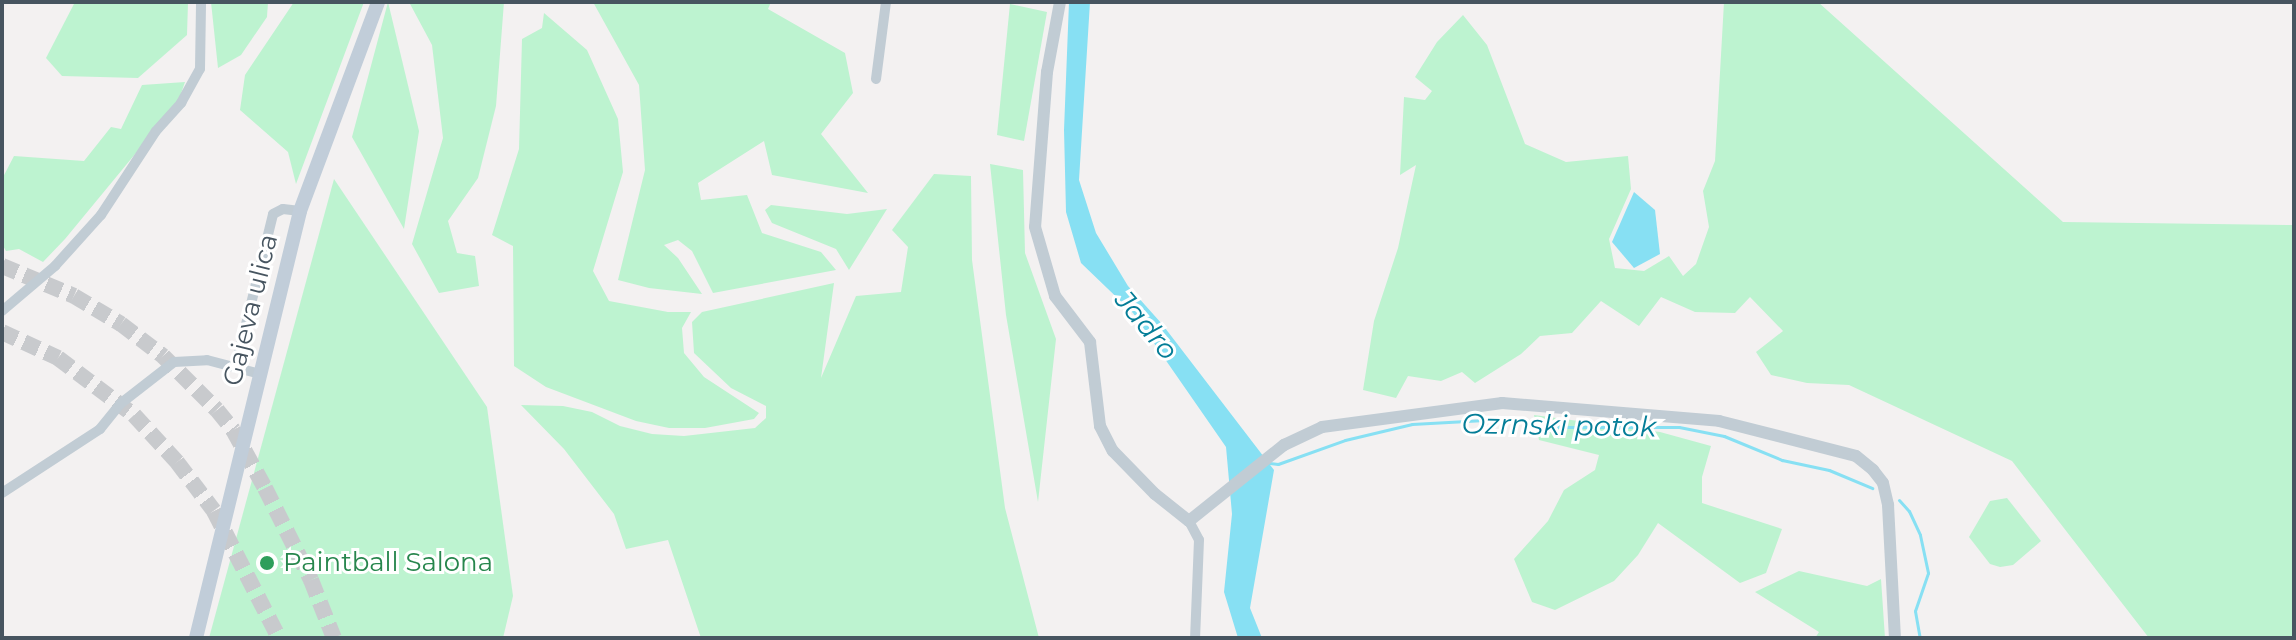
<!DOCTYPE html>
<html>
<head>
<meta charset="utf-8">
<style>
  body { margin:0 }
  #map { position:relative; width:2296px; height:640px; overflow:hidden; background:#f3f1f1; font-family:Montserrat,sans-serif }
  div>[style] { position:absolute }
  .green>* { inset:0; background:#bdf3d0 }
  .water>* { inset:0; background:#87e0f3 }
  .stream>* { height:3px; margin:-1.5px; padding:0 1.5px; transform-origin:1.5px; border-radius:1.5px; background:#87e0f3 }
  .trunk-tunnel>* { height:16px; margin-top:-8px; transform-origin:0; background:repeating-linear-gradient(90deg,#c8cacd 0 16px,transparent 0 24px) }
  .minor>* { height:10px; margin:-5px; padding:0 5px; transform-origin:5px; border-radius:5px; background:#c1ccd4 }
  .tertiary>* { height:12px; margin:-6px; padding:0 6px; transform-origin:6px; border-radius:6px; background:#c1ccd4 }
  .secondary>* { height:14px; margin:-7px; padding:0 7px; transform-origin:7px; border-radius:7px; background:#c1cdd9 }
  .dots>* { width:22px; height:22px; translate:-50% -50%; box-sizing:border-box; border:4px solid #fff; border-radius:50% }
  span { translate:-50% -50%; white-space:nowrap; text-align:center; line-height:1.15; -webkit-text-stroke:6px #fff; paint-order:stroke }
  .street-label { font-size:26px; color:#475560 }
  .leisure-label { font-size:26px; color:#27864d }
  .left { translate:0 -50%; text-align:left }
  .water-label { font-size:28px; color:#047d97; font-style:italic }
  .frame { position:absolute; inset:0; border:4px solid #475560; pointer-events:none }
</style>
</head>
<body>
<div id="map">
  <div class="green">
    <div style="clip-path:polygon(75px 2px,188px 2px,187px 35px,138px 78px,62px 76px,46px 58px)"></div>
    <div style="clip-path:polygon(211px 2px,268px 2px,267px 17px,241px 55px,218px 68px)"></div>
    <div style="clip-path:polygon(294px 2px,364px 2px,296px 184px,288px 152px,240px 110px,245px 75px)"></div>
    <div style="clip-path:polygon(388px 2px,419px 131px,404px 229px,352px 137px)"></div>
    <div style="clip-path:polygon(409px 2px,504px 2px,496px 106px,478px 178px,448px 221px,457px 253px,475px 256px,479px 286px,439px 293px,412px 244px,443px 138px,432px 45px)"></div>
    <div style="clip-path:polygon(593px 2px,771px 2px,768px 9px,845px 53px,853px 93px,821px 134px,868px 193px,772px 175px,764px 141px,698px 183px,701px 200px,747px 195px,762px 233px,821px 252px,836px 270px,713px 293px,692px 251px,678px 240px,664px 245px,678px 258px,702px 294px,649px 288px,618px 280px,645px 170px,639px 85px)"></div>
    <div style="clip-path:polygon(1724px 2px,1818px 2px,2063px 222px,2294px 225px,2294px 638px,2149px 638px,2012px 461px,1849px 385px,1807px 383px,1771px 375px,1756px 352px,1783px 331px,1750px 297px,1735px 313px,1695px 312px,1661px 297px,1639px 326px,1601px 301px,1572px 333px,1540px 336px,1521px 354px,1475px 383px,1462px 372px,1441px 381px,1408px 376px,1396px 398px,1363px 390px,1374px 321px,1398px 248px,1416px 165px,1400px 175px,1404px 97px,1425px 100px,1432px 91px,1415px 77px,1437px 42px,1463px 15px,1487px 45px,1525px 144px,1566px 162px,1628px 156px,1631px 189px,1609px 239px,1615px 268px,1644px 271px,1669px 256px,1683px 276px,1696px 264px,1709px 227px,1703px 191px,1715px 161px)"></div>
    <div style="clip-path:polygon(1010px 4px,1047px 12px,1024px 141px,997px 135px)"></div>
    <div style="clip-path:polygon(544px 13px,587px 50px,618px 119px,623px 172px,593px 271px,609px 301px,668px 312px,691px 312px,682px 328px,684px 353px,704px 377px,759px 413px,754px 419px,705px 428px,669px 428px,636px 421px,546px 387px,514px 366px,513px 246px,492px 235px,519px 149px,522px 39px,542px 28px)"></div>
    <div style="clip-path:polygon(185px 82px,178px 102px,65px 239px,43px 262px,19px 249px,6px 251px,2px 244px,2px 179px,14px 156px,84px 161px,111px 127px,121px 129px,142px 85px)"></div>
    <div style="clip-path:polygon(990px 164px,1023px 170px,1025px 253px,1056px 339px,1038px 502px,1006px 315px)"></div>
    <div style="clip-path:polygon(934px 174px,971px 176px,972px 260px,1005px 508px,1039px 638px,701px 638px,668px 540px,626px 549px,614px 514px,564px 449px,521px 405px,563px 406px,592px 412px,620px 426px,652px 434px,684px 436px,755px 428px,766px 418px,766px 406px,731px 388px,694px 353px,692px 322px,702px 312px,834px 283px,821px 378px,856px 296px,901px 292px,908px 247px,892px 230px)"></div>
    <div style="clip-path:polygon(334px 179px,487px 407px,513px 596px,503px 638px,209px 638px)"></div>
    <div style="clip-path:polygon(771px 205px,847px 214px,887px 209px,849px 270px,836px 249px,772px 223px,765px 210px)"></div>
    <div style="clip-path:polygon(1534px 415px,1660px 432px,1711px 446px,1702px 477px,1702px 503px,1782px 529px,1766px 573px,1740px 583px,1658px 523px,1638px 555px,1614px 581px,1555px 610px,1532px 602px,1514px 559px,1548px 521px,1564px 490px,1595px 470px,1599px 455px,1539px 440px)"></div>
    <div style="clip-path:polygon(2007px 498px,2041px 541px,2013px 565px,2000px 567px,1990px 564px,1969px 537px,1990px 501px)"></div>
    <div style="clip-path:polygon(1799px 571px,1867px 586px,1881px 579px,1885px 638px,1815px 638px,1819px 632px,1755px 592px)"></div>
  </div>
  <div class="water">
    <div style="clip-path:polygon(1069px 2px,1090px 2px,1079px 180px,1096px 233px,1128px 286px,1162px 324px,1274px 470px,1250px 608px,1262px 638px,1238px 638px,1224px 592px,1232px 514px,1226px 447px,1133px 313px,1081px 263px,1066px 212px,1064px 130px)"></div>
    <div style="clip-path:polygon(1634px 192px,1655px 210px,1660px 254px,1634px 268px,1612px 242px)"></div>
  </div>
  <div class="stream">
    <div style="left:1269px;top:463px;width:9px;rotate:6deg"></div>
    <div style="left:1278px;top:464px;width:71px;rotate:-19.7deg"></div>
    <div style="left:1345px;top:440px;width:69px;rotate:-13.4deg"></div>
    <div style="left:1412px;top:424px;width:91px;rotate:-3.1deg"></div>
    <div style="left:1503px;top:419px;width:57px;rotate:8.1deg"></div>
    <div style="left:1559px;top:427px;width:120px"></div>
    <div style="left:1679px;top:427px;width:46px;rotate:11.3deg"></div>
    <div style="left:1724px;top:436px;width:63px;rotate:22.5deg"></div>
    <div style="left:1782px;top:460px;width:48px;rotate:12deg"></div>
    <div style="left:1829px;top:470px;width:47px;rotate:22.7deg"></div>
    <div style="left:1899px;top:500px;width:15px;rotate:48deg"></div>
    <div style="left:1909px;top:511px;width:26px;rotate:65deg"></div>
    <div style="left:1920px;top:535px;width:39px;rotate:78deg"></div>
    <div style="left:1928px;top:573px;width:40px;rotate:108.9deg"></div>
    <div style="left:1915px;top:611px;width:27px;rotate:80deg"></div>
  </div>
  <div class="trunk-tunnel">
    <div style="left:2px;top:266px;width:78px;rotate:22.6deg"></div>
    <div style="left:74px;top:296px;width:55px;rotate:30.8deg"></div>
    <div style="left:121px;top:324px;width:53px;rotate:37.3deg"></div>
    <div style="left:163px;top:356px;width:76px;rotate:45deg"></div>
    <div style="left:217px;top:410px;width:26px;rotate:51deg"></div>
    <div style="left:233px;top:430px;width:66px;rotate:61.1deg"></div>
    <div style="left:265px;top:488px;width:103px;rotate:63.4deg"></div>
    <div style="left:311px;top:580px;width:62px;rotate:68.4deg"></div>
    <div style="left:2px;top:332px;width:62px;rotate:24.9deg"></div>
    <div style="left:58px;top:358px;width:95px;rotate:36.9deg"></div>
    <div style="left:134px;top:415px;width:64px;rotate:47.5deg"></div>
    <div style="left:177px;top:462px;width:61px;rotate:52.9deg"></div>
    <div style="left:214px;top:511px;width:143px;rotate:62.9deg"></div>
  </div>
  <div class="minor">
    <div style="left:876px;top:79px;width:78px;rotate:-82.6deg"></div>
    <div style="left:2px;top:311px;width:70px;rotate:-40.3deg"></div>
    <div style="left:55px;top:266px;width:69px;rotate:-48deg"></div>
    <div style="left:101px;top:215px;width:100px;rotate:-56.8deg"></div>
    <div style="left:156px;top:131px;width:38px;rotate:-48deg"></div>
    <div style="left:181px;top:103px;width:39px;rotate:-61deg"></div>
    <div style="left:200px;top:69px;width:67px;rotate:-89.1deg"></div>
    <div style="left:236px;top:365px;width:155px;rotate:-76.2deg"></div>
    <div style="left:273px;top:214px;width:11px;rotate:-27deg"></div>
    <div style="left:283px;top:209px;width:17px;rotate:7deg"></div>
    <div style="left:2px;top:493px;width:117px;rotate:-33.1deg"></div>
    <div style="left:100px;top:429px;width:32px;rotate:-51deg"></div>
    <div style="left:120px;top:404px;width:68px;rotate:-37.9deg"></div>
    <div style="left:174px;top:362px;width:33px;rotate:-3deg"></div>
    <div style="left:207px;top:360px;width:55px;rotate:14.8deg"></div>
    <div style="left:1189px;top:521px;width:21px;rotate:62deg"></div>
    <div style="left:1199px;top:540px;width:98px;rotate:92.3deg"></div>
  </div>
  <div class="tertiary">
    <div style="left:1060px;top:2px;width:71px;rotate:100.5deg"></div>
    <div style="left:1047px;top:72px;width:155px;rotate:94.4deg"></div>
    <div style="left:1035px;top:227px;width:72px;rotate:73.8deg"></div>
    <div style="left:1055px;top:296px;width:58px;rotate:52.7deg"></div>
    <div style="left:1090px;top:342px;width:85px;rotate:83.2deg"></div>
    <div style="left:1100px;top:426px;width:28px;rotate:63deg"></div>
    <div style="left:1113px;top:451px;width:60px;rotate:45.7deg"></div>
    <div style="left:1155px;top:494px;width:43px;rotate:38.5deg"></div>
    <div style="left:1189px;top:521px;width:122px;rotate:-38.7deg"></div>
    <div style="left:1284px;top:445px;width:42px;rotate:-25.3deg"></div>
    <div style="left:1322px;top:427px;width:182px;rotate:-7.6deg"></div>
    <div style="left:1502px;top:403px;width:218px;rotate:4.7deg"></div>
    <div style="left:1719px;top:421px;width:141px;rotate:14.3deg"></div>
    <div style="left:1856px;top:456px;width:22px;rotate:39deg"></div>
    <div style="left:1873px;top:470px;width:16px;rotate:52deg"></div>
    <div style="left:1883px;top:483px;width:23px;rotate:77deg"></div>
    <div style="left:1888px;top:505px;width:133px;rotate:87deg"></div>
  </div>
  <div class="secondary">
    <div style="left:196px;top:638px;width:439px;rotate:-76.3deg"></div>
    <div style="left:300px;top:211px;width:223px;rotate:-69.5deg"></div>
  </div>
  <div class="dots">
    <div style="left:267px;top:563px;background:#2e9e5b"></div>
  </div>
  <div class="street-label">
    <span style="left:251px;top:310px;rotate:-76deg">Gajeva ulica</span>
  </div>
  <div class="leisure-label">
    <span class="left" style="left:283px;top:563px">Paintball Salona</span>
  </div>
  <div class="water-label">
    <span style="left:1147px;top:325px;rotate:50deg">Jadro</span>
    <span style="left:1559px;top:425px;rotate:1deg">Ozrnski potok</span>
  </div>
  <div class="frame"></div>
</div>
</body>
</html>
